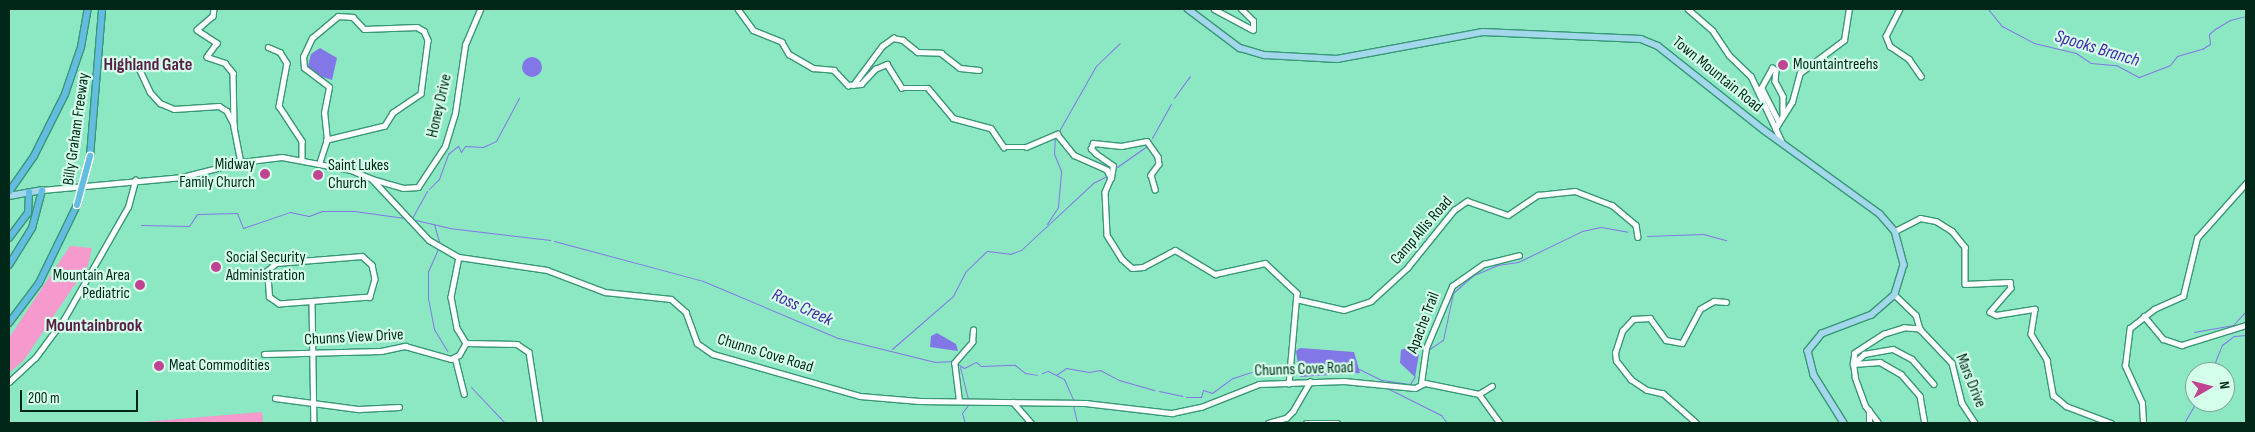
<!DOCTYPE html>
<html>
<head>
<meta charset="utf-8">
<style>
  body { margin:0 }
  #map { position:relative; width:2255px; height:432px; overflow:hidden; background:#8ce8c2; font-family:"Sofia Sans Condensed",sans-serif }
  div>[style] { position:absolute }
  .green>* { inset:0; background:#f699cd }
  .water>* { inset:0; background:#8277e6 }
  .round { border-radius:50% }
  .stream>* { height:1px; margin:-0.5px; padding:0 0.5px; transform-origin:0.5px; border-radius:0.5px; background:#8277e6 }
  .roads { filter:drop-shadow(1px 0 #389775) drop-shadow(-1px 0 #389775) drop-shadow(0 1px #389775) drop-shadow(0 -1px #389775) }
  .minor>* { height:4.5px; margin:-2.25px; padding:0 2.25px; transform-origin:2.25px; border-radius:2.25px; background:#fff }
  .major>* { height:5.5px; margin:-2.75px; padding:0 2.75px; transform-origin:2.75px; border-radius:2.75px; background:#a2d7ec }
  .highway>* { height:6px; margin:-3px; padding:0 3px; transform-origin:3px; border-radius:3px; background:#64bde0 }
  .bridges { filter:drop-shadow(1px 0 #fff) drop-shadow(-1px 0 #fff) drop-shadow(0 1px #fff) drop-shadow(0 -1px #fff) }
  .highway-bridge>* { height:6px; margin:-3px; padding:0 3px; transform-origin:3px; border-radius:3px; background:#64bde0 }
  .dots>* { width:14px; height:14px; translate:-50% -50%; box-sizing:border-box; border:2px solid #d3ffeb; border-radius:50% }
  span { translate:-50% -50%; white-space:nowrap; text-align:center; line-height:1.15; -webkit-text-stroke:4.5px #d3ffeb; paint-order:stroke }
  .poi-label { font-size:16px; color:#002618 }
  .left { translate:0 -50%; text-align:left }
  .right { translate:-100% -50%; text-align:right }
  .street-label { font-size:16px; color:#002618 }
  .water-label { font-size:18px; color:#4725a9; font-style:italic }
  .neighbourhood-label { font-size:18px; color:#5b1e44; font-weight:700 }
  .frame { position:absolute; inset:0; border:10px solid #002618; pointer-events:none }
  .north { position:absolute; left:2185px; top:362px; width:50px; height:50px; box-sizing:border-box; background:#d3ffeb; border:1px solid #7fa897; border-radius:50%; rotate:82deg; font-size:14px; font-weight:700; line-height:20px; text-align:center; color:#002618 }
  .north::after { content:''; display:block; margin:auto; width:18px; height:22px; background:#c14493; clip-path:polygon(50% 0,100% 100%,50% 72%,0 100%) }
  .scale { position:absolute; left:20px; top:390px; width:118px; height:22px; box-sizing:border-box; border:2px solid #002618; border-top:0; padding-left:6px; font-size:15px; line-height:18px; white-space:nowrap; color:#002618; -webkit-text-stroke:4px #d3ffeb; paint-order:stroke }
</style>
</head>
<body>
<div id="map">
  <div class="green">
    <div style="clip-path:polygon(70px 246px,92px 248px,88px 265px,24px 360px,9px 373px,9px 338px)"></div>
    <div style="clip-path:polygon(262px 412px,263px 423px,131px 423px)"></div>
  </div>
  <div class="water">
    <div style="clip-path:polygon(320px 48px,337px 58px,332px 80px,316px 75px,308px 66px,311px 54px)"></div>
    <div class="round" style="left:522px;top:57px;width:20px;height:20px"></div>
    <div style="clip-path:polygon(937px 333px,956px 344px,958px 351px,930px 347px,931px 336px)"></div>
    <div style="clip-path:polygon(1412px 346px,1419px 354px,1415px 377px,1400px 363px,1401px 350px)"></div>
    <div style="clip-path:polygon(1300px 348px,1354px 352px,1360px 373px,1300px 377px,1296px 351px)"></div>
  </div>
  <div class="stream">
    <div style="left:1988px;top:9px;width:22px;rotate:51deg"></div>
    <div style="left:2002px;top:26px;width:36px;rotate:28deg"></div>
    <div style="left:2034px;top:43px;width:43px;rotate:13.4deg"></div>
    <div style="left:2076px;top:53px;width:18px;rotate:34deg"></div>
    <div style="left:2091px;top:63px;width:25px;rotate:5deg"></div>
    <div style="left:2116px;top:65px;width:26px;rotate:28deg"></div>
    <div style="left:2139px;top:77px;width:33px;rotate:-21deg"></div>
    <div style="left:2170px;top:65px;width:11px;rotate:-52deg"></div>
    <div style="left:2177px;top:56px;width:26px;rotate:-16deg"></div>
    <div style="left:2202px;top:49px;width:9px;rotate:-32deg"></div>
    <div style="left:2210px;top:44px;width:10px;rotate:-96deg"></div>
    <div style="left:2209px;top:34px;width:8px;rotate:-40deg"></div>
    <div style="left:2215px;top:29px;width:17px;rotate:-31deg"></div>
    <div style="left:2230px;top:20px;width:16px;rotate:-14deg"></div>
    <div style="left:1174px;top:98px;width:27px;rotate:-54deg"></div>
    <div style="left:1059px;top:131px;width:75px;rotate:-60.4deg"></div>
    <div style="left:1096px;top:66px;width:33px;rotate:-44deg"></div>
    <div style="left:1152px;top:138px;width:39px;rotate:-61deg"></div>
    <div style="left:1117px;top:167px;width:37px;rotate:-35deg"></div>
    <div style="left:429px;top:189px;width:14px;rotate:-45deg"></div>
    <div style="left:439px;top:179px;width:27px;rotate:-70deg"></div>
    <div style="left:448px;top:154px;width:13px;rotate:-39deg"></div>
    <div style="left:458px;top:146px;width:7px;rotate:63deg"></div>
    <div style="left:461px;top:152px;width:7px;rotate:-56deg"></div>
    <div style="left:465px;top:146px;width:18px;rotate:3deg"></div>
    <div style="left:483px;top:147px;width:14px;rotate:-25deg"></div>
    <div style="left:496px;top:141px;width:49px;rotate:-61.9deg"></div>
    <div style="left:412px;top:218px;width:31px;rotate:-61deg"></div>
    <div style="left:411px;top:219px;width:39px;rotate:13deg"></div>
    <div style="left:449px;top:228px;width:102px;rotate:6.8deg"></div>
    <div style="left:434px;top:224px;width:19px;rotate:74deg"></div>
    <div style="left:1047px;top:224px;width:20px;rotate:-57deg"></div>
    <div style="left:1058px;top:207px;width:36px;rotate:-85deg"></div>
    <div style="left:1061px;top:171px;width:18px;rotate:-112deg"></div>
    <div style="left:1054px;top:154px;width:17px;rotate:-87deg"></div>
    <div style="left:141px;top:225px;width:48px;rotate:1.2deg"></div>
    <div style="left:189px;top:226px;width:14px;rotate:-56deg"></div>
    <div style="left:197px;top:214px;width:40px;rotate:-1.4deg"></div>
    <div style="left:237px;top:213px;width:16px;rotate:68deg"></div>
    <div style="left:243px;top:228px;width:50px;rotate:-18.8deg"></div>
    <div style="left:290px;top:212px;width:19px;rotate:12deg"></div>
    <div style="left:309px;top:216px;width:14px;rotate:-21deg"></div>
    <div style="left:322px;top:211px;width:32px"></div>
    <div style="left:354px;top:211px;width:51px;rotate:7.8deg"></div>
    <div style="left:1647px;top:236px;width:56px;rotate:-2deg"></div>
    <div style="left:1703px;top:234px;width:24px;rotate:15deg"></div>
    <div style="left:554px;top:241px;width:154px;rotate:15deg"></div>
    <div style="left:703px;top:281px;width:147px;rotate:22.9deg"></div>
    <div style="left:838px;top:338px;width:100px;rotate:13.9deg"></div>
    <div style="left:935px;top:362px;width:18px;rotate:-3deg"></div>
    <div style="left:438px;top:249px;width:24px;rotate:114deg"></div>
    <div style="left:428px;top:271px;width:27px;rotate:90deg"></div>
    <div style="left:428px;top:298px;width:32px;rotate:79deg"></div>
    <div style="left:434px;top:329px;width:26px;rotate:59deg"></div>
    <div style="left:2194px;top:332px;width:40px;rotate:-10deg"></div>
    <div style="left:2233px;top:325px;width:19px;rotate:-47deg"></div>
    <div style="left:892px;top:349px;width:81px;rotate:-41deg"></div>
    <div style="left:953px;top:296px;width:27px;rotate:-63deg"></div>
    <div style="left:965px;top:272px;width:30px;rotate:-44deg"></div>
    <div style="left:987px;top:251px;width:23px;rotate:7deg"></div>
    <div style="left:1010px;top:254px;width:12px;rotate:-20deg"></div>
    <div style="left:1021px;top:250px;width:98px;rotate:-42.9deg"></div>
    <div style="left:1093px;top:183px;width:16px;rotate:-27deg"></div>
    <div style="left:1428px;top:350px;width:18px;rotate:-34deg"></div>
    <div style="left:1443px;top:340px;width:48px;rotate:-78deg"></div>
    <div style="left:1453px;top:293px;width:28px;rotate:-41deg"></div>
    <div style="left:1474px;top:275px;width:25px;rotate:-23deg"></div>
    <div style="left:1497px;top:265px;width:21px;rotate:-8deg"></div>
    <div style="left:1518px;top:262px;width:71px;rotate:-25.8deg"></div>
    <div style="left:1582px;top:231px;width:19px;rotate:-12deg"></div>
    <div style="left:1601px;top:227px;width:27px;rotate:10deg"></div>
    <div style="left:956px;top:363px;width:9px;rotate:32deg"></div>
    <div style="left:964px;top:368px;width:13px;rotate:-27deg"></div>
    <div style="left:976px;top:362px;width:6px;rotate:39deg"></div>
    <div style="left:981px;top:366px;width:34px;rotate:-2deg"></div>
    <div style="left:1015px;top:365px;width:13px;rotate:39deg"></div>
    <div style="left:1025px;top:373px;width:12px;rotate:9deg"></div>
    <div style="left:960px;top:367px;width:32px;rotate:76deg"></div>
    <div style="left:1359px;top:369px;width:25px;rotate:26deg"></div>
    <div style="left:1382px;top:380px;width:28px;rotate:8deg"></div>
    <div style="left:1410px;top:384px;width:9px;rotate:-58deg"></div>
    <div style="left:2211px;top:372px;width:29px;rotate:-68deg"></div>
    <div style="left:2222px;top:345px;width:15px;rotate:-37deg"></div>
    <div style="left:2234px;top:336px;width:12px;rotate:-5deg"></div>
    <div style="left:1042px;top:373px;width:6px;rotate:-18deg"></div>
    <div style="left:1048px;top:371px;width:18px;rotate:27deg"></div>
    <div style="left:1064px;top:379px;width:22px;rotate:66deg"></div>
    <div style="left:1056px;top:375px;width:12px;rotate:-35deg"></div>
    <div style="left:1066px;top:368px;width:23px;rotate:10deg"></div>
    <div style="left:1089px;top:372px;width:11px;rotate:-10deg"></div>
    <div style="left:1100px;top:370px;width:21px;rotate:28deg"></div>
    <div style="left:1119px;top:380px;width:37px;rotate:16deg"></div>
    <div style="left:471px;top:387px;width:50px;rotate:46.6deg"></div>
    <div style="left:1385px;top:387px;width:63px;rotate:26.6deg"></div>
    <div style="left:1441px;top:415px;width:10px;rotate:53deg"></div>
    <div style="left:1159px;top:391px;width:24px;rotate:12deg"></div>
    <div style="left:1186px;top:397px;width:15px"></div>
    <div style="left:1201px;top:397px;width:7px;rotate:-74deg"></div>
    <div style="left:1203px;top:390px;width:9px;rotate:18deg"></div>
    <div style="left:1212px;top:393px;width:26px;rotate:-36deg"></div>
    <div style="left:1233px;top:378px;width:32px;rotate:-18deg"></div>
    <div style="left:1263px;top:368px;width:11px;rotate:22deg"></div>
    <div style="left:1273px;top:372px;width:14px;rotate:-25deg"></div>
    <div style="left:1073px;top:405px;width:18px;rotate:77deg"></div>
    <div style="left:965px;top:423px;width:10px;rotate:-107deg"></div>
    <div style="left:962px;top:413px;width:10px;rotate:-53deg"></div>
    <div style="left:2184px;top:423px;width:24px;rotate:-60deg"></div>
  </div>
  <div class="roads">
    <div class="minor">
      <div style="left:214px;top:9px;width:7px;rotate:98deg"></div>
      <div style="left:213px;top:16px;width:21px;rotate:139deg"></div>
      <div style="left:197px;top:30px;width:24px;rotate:33deg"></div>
      <div style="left:217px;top:43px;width:17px;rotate:126deg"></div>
      <div style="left:207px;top:57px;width:19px;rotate:18deg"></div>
      <div style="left:225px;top:63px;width:13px;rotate:51deg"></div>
      <div style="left:233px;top:73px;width:54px;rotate:88.9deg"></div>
      <div style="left:234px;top:127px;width:36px;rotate:79deg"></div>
      <div style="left:738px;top:9px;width:26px;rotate:54deg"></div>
      <div style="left:753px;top:30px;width:31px;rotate:22deg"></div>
      <div style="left:782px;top:42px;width:14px;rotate:60deg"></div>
      <div style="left:789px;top:54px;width:28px;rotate:30deg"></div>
      <div style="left:813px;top:68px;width:21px;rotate:5deg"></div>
      <div style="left:834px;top:70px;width:21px;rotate:47deg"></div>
      <div style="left:848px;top:85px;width:13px;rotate:-4deg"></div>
      <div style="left:861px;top:84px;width:21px;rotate:-47deg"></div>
      <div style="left:875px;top:69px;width:13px;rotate:-23deg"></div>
      <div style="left:887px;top:64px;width:28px;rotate:58deg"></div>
      <div style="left:902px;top:88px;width:26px"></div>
      <div style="left:928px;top:88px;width:39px;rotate:50deg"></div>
      <div style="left:953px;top:118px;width:39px;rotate:15deg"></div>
      <div style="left:991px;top:128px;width:23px;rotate:56deg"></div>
      <div style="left:1004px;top:147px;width:22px"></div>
      <div style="left:1026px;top:147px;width:34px;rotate:-23deg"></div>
      <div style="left:1057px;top:134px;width:27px;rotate:51deg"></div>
      <div style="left:1074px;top:155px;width:36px;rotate:24deg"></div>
      <div style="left:1107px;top:170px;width:9px;rotate:63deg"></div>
      <div style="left:1111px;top:178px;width:15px;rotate:113deg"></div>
      <div style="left:1105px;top:192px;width:43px;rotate:87.3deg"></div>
      <div style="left:1107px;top:235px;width:28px;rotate:58deg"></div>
      <div style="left:1122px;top:259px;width:13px;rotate:42deg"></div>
      <div style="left:1132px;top:268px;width:11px;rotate:-5deg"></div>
      <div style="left:1143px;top:267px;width:36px;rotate:-28deg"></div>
      <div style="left:1175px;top:250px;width:47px;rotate:31deg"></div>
      <div style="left:1215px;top:274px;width:51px;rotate:-12.4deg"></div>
      <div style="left:1265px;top:263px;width:44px;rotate:43.2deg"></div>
      <div style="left:1297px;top:293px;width:91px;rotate:95deg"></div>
      <div style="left:1214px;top:9px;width:44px;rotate:28.3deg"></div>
      <div style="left:1253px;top:30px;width:9px;rotate:-90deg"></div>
      <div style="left:1253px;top:21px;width:17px;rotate:-135deg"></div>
      <div style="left:1688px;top:9px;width:33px;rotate:41deg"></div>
      <div style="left:1713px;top:31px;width:29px;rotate:56deg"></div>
      <div style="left:1729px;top:55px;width:30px;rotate:44deg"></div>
      <div style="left:1751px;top:76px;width:73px;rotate:64.8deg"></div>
      <div style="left:1900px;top:9px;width:30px;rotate:117deg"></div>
      <div style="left:1886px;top:36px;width:11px;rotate:68deg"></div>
      <div style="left:1890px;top:46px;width:23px;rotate:34deg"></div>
      <div style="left:1909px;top:59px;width:21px;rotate:55deg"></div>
      <div style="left:338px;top:16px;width:15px;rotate:4deg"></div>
      <div style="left:353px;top:17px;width:16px;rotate:47deg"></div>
      <div style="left:364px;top:29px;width:53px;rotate:-2.2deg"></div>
      <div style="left:417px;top:27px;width:8px;rotate:30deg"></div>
      <div style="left:424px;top:31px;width:10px;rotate:66deg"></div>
      <div style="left:428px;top:40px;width:54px;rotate:97.4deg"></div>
      <div style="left:421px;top:94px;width:34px;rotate:146deg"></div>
      <div style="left:393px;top:113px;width:15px;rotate:122deg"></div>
      <div style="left:385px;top:126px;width:60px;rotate:166.4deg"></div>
      <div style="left:327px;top:140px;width:27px;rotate:-96deg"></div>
      <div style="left:324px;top:113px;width:26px;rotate:-79deg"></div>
      <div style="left:329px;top:87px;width:31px;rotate:-143deg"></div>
      <div style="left:304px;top:68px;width:11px;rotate:-95deg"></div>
      <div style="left:303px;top:57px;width:21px;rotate:-65deg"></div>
      <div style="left:312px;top:38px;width:34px;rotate:-40deg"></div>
      <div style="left:268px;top:47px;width:13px;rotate:23deg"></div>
      <div style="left:280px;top:52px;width:13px;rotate:58deg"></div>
      <div style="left:287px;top:63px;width:44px;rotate:100.5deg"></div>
      <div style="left:279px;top:106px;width:42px;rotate:56.7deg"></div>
      <div style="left:302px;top:141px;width:19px;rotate:90deg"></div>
      <div style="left:128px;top:59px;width:14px;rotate:39deg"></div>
      <div style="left:139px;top:68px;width:26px;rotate:65deg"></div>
      <div style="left:150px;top:92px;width:15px;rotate:48deg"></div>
      <div style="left:160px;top:103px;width:15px;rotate:23deg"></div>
      <div style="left:174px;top:109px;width:45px;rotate:-3.8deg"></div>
      <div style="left:219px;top:106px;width:9px;rotate:32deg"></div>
      <div style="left:227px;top:111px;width:16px;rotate:63deg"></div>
      <div style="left:853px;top:85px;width:49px;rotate:-53.4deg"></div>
      <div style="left:882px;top:46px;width:14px;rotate:-36deg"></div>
      <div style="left:893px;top:38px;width:10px;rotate:11deg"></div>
      <div style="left:903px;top:40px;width:19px;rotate:39deg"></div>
      <div style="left:918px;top:52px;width:23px;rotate:2deg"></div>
      <div style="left:941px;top:53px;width:24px;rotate:38deg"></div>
      <div style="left:960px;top:68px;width:19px;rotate:6deg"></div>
      <div style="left:1779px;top:123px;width:39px;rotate:-117deg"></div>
      <div style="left:1761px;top:88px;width:23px;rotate:-61deg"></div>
      <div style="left:1772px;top:68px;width:4px;rotate:27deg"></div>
      <div style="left:1776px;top:70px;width:11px;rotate:95deg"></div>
      <div style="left:1775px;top:81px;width:17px;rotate:62deg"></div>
      <div style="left:1783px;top:96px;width:20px;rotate:90deg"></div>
      <div style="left:1775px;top:129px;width:32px;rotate:-58deg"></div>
      <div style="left:1792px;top:102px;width:30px;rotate:-75deg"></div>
      <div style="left:1800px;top:73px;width:55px;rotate:-36.9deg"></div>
      <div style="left:1844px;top:40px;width:31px;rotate:-81deg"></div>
      <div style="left:319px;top:164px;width:25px;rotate:-72deg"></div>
      <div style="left:1111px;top:178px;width:12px;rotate:-81deg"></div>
      <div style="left:1113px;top:166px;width:21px;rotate:-145deg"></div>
      <div style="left:1096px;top:154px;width:7px;rotate:-135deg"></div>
      <div style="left:1091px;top:149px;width:6px;rotate:-72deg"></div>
      <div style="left:1093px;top:143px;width:28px;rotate:6deg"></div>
      <div style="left:1121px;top:146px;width:26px;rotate:-11deg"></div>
      <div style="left:1147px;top:141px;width:19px;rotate:55deg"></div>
      <div style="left:1158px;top:157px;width:7px;rotate:82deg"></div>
      <div style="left:1159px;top:164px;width:14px;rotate:126deg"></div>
      <div style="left:1151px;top:175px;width:15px;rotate:74deg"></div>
      <div style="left:372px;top:179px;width:32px;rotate:16deg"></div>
      <div style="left:403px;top:188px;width:15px;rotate:-4deg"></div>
      <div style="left:418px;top:187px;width:49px;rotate:-56.6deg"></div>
      <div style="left:445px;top:146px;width:34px;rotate:-73deg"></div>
      <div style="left:455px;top:113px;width:69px;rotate:-81.6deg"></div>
      <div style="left:465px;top:45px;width:39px;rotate:-67deg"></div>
      <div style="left:42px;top:190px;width:141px;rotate:-5.3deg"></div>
      <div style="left:182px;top:177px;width:61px;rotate:-14.3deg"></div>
      <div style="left:241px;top:162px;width:41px;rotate:-7deg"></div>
      <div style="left:282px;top:157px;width:70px;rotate:10.7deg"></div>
      <div style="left:351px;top:170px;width:23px;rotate:23deg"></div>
      <div style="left:372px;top:179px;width:83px;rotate:46.9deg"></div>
      <div style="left:429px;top:240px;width:34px;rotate:30deg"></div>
      <div style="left:459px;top:257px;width:89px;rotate:8.4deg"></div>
      <div style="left:547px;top:270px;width:62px;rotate:20.8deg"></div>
      <div style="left:605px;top:292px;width:66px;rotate:6.1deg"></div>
      <div style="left:671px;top:299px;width:20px;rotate:41deg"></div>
      <div style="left:686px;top:312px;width:33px;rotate:70deg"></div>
      <div style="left:697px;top:343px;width:19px;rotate:35deg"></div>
      <div style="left:713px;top:354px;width:153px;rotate:15.9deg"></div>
      <div style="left:860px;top:396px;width:59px;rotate:4.8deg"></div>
      <div style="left:919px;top:401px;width:166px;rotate:0.7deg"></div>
      <div style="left:1085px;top:403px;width:88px;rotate:6.6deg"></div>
      <div style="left:1172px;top:413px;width:30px;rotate:-12deg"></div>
      <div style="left:1201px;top:407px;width:62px;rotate:-21.6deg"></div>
      <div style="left:1259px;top:384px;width:85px;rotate:-2deg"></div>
      <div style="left:1344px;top:381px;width:71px;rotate:5.6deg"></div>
      <div style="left:1415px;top:388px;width:11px;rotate:-27deg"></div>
      <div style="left:1425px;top:383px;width:55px;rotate:11.5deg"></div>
      <div style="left:1479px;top:394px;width:36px;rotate:54deg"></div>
      <div style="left:1895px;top:231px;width:28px;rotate:-27deg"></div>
      <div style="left:1920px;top:218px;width:16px;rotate:11deg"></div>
      <div style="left:1936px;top:221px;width:19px;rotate:32deg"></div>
      <div style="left:1952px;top:231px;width:21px;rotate:51deg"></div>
      <div style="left:1965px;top:247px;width:37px;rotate:90deg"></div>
      <div style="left:1965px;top:284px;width:45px;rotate:-2.5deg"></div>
      <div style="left:2010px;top:282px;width:6px;rotate:81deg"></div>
      <div style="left:2011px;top:288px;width:32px;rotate:131deg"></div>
      <div style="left:1990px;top:312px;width:7px;rotate:27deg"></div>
      <div style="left:1996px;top:315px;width:39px;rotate:-9deg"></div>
      <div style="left:2035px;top:309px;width:25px;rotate:99deg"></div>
      <div style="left:2031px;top:334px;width:31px;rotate:58deg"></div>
      <div style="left:2047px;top:360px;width:36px;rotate:80deg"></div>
      <div style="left:2053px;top:395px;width:17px;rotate:40deg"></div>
      <div style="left:2066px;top:406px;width:48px;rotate:20.7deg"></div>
      <div style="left:362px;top:256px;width:13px;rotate:42deg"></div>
      <div style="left:372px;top:265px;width:14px;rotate:78deg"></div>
      <div style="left:375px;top:279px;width:19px;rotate:106deg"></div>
      <div style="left:370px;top:297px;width:91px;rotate:175.6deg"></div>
      <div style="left:279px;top:304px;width:12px;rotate:-145deg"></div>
      <div style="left:269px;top:297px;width:26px;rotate:-94deg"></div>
      <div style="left:267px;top:271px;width:12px;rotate:-42deg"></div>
      <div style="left:276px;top:263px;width:86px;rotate:-4.7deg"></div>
      <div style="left:459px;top:257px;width:41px;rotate:101.3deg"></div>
      <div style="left:451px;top:297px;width:32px;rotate:79deg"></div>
      <div style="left:457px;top:328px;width:17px;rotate:59deg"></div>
      <div style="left:466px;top:343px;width:51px;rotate:1.1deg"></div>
      <div style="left:517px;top:344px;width:14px;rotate:34deg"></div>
      <div style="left:529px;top:352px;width:72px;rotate:81.2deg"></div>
      <div style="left:1895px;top:295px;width:29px;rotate:44deg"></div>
      <div style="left:1916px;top:315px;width:15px;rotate:74deg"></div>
      <div style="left:1296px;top:299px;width:49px;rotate:12.9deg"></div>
      <div style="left:1344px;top:310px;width:28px;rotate:-18deg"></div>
      <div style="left:1371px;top:301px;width:49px;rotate:-42.5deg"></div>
      <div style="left:1407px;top:268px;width:75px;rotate:-51deg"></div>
      <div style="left:1454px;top:210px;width:16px;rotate:-35deg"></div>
      <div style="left:1467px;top:201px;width:43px;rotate:18.9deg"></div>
      <div style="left:1508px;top:215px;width:36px;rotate:-34deg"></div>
      <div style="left:1538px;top:195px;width:37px;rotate:-6deg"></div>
      <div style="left:1575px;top:191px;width:40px;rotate:21deg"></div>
      <div style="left:1612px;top:205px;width:31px;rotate:40deg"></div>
      <div style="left:1636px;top:225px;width:12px;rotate:81deg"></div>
      <div style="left:312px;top:302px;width:121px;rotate:89.1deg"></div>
      <div style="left:2144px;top:316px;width:30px;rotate:50deg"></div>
      <div style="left:2163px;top:339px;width:20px;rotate:18deg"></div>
      <div style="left:2182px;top:345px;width:67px;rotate:-17.4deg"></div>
      <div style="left:1920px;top:329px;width:16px;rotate:-176deg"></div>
      <div style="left:1904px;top:328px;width:21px;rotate:163deg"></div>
      <div style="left:1884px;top:334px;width:35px;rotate:147deg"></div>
      <div style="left:1855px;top:353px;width:11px;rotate:100deg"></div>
      <div style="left:1853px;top:364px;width:27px;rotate:-4deg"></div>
      <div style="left:1880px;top:362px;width:24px;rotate:30deg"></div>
      <div style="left:1901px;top:374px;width:29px;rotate:49deg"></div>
      <div style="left:1920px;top:396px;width:27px;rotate:80deg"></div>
      <div style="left:1920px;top:329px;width:47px;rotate:46.7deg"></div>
      <div style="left:1952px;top:363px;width:41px;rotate:76deg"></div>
      <div style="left:1962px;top:403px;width:24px;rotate:57deg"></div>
      <div style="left:264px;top:354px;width:117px;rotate:-1.5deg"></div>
      <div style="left:381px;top:351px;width:25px;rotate:-12deg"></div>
      <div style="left:405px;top:346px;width:48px;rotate:15.8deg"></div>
      <div style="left:451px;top:359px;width:9px;rotate:-27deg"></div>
      <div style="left:459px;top:355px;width:14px;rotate:-60deg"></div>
      <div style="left:455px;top:357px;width:38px;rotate:76deg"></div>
      <div style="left:9px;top:382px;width:35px;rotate:-43deg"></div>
      <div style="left:35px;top:358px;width:49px;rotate:-53.4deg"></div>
      <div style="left:64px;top:319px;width:129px;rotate:-60.3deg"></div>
      <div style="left:128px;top:207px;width:28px;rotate:-75deg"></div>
      <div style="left:1421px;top:383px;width:35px;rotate:-82deg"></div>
      <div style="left:1426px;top:348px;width:67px;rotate:-67.2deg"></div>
      <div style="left:1452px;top:286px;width:39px;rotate:-35deg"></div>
      <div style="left:1484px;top:264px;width:36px;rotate:-14deg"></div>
      <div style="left:1479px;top:394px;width:15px;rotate:-32deg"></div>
      <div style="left:275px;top:398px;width:85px;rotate:7.5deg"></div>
      <div style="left:359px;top:409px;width:40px;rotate:-2.9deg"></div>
      <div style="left:959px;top:401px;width:38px;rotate:-97deg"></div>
      <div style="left:954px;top:363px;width:28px;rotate:-49deg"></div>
      <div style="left:972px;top:342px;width:12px;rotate:-85deg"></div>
      <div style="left:1013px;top:402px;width:28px;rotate:49deg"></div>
      <div style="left:1268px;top:423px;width:19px;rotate:-16deg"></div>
      <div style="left:1286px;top:418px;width:10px;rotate:-45deg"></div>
      <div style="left:1293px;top:411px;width:34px;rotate:-60deg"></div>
      <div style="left:1306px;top:423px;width:32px"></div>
      <div style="left:1696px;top:423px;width:44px;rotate:-138.7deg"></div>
      <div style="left:1663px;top:394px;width:17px;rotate:-167deg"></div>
      <div style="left:1646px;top:390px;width:18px;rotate:-146deg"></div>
      <div style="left:1631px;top:380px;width:24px;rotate:-128deg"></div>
      <div style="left:1616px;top:361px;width:8px;rotate:-97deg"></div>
      <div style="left:1615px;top:353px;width:23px;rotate:-72deg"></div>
      <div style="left:1622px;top:331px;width:16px;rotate:-47deg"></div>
      <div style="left:1633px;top:319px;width:17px;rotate:-3deg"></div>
      <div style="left:1650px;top:318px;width:27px;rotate:54deg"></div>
      <div style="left:1666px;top:340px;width:16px;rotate:11deg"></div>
      <div style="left:1682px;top:343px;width:38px;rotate:-62deg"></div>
      <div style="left:1700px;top:309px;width:16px;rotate:-30deg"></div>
      <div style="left:1714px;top:301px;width:12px;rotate:5deg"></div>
      <div style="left:1869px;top:423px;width:12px;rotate:-90deg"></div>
      <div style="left:1878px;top:423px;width:21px;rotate:-127deg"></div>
      <div style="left:1865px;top:406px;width:30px;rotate:-110deg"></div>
      <div style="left:1855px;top:378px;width:14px;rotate:-98deg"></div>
      <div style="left:1853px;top:364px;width:15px;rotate:-42deg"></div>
      <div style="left:1864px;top:354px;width:29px;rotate:-10deg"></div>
      <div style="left:1893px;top:349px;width:21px;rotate:28deg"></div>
      <div style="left:1912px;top:359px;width:33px;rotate:49deg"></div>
      <div style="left:2143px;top:423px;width:20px;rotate:-93deg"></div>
      <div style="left:2142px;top:403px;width:41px;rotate:-114.7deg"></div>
      <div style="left:2125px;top:366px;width:38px;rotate:-83deg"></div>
      <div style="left:2130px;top:328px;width:31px;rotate:-38deg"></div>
      <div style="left:2154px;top:309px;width:32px;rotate:-24deg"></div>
      <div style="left:2183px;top:296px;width:60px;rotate:-76.4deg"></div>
      <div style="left:2197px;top:238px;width:74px;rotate:-48.3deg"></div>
    </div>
    <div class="major">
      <div style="left:1188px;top:9px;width:65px;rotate:36.9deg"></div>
      <div style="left:1240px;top:48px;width:26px;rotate:16deg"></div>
      <div style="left:1265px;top:55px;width:72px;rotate:3.2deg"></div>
      <div style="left:1337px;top:59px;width:148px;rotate:-10.5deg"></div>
      <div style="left:1483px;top:32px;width:158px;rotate:2.5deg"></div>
      <div style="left:1641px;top:39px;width:18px;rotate:22deg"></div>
      <div style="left:1658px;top:46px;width:135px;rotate:38.4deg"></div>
      <div style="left:1764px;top:130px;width:143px;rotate:35.9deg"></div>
      <div style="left:1880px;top:214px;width:23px;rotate:49deg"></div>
      <div style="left:1895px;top:231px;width:35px;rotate:75deg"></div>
      <div style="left:1904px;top:265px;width:31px;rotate:107deg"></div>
      <div style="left:1895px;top:295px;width:30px;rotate:139deg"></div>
      <div style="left:1872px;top:315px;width:53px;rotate:159.2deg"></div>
      <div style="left:1822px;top:334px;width:22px;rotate:129deg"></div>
      <div style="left:1808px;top:351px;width:25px;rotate:76deg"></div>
      <div style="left:1814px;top:375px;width:57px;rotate:58deg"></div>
      <div style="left:9px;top:196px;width:34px;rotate:-10deg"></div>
    </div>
    <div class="highway">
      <div style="left:90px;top:156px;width:147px;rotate:-85.3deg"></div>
      <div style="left:9px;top:192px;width:44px;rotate:-55.2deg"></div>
      <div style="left:34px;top:156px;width:69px;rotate:-63.4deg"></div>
      <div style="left:65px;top:94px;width:50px;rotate:-71.2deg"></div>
      <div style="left:81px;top:47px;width:39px;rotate:-80deg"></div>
      <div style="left:9px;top:238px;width:31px;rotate:-53deg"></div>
      <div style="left:28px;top:213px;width:21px;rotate:-87deg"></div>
      <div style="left:9px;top:265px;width:44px;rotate:-58.1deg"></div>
      <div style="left:32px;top:228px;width:39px;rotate:-75deg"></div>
      <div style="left:9px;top:323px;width:50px;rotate:-53.1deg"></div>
      <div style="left:39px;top:283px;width:87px;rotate:-64deg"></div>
    </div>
  </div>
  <div class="bridges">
    <div class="highway-bridge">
      <div style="left:77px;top:205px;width:51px;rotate:-75.1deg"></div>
    </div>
  </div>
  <div class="dots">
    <div style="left:1783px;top:65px;background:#c14493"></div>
    <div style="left:265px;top:174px;background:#c14493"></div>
    <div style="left:318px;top:175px;background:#c14493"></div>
    <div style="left:216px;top:267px;background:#c14493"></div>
    <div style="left:140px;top:285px;background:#c14493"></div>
    <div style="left:159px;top:366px;background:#c14493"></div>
  </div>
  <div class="poi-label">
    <span class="left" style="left:1793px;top:65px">Mountaintreehs</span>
    <span class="right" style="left:255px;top:174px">Midway<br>Family Church</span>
    <span class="left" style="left:328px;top:175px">Saint Lukes<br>Church</span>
    <span class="left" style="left:226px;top:267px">Social Security<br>Administration</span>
    <span class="right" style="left:130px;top:285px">Mountain Area<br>Pediatric</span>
    <span class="left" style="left:169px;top:366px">Meat Commodities</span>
  </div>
  <div class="street-label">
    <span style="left:1717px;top:75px;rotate:39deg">Town Mountain Road</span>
    <span style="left:440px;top:106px;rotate:-77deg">Honey Drive</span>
    <span style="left:77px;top:129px;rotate:-82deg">Billy Graham Freeway</span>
    <span style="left:1422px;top:231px;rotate:-49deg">Camp Allis Road</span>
    <span style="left:1424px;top:323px;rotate:-69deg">Apache Trail</span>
    <span style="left:354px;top:338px;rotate:-3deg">Chunns View Drive</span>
    <span style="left:765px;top:354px;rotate:17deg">Chunns Cove Road</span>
    <span style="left:1304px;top:370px;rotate:-2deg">Chunns Cove Road</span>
    <span style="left:1970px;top:381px;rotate:68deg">Mars Drive</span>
  </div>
  <div class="water-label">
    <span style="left:2097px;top:49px;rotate:17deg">Spooks Branch</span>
    <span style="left:802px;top:308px;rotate:25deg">Ross Creek</span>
  </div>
  <div class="neighbourhood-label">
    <span style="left:148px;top:65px">Highland Gate</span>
    <span style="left:94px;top:326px">Mountainbrook</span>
  </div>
  <div class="frame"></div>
  <div class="north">N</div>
  <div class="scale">200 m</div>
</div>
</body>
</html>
